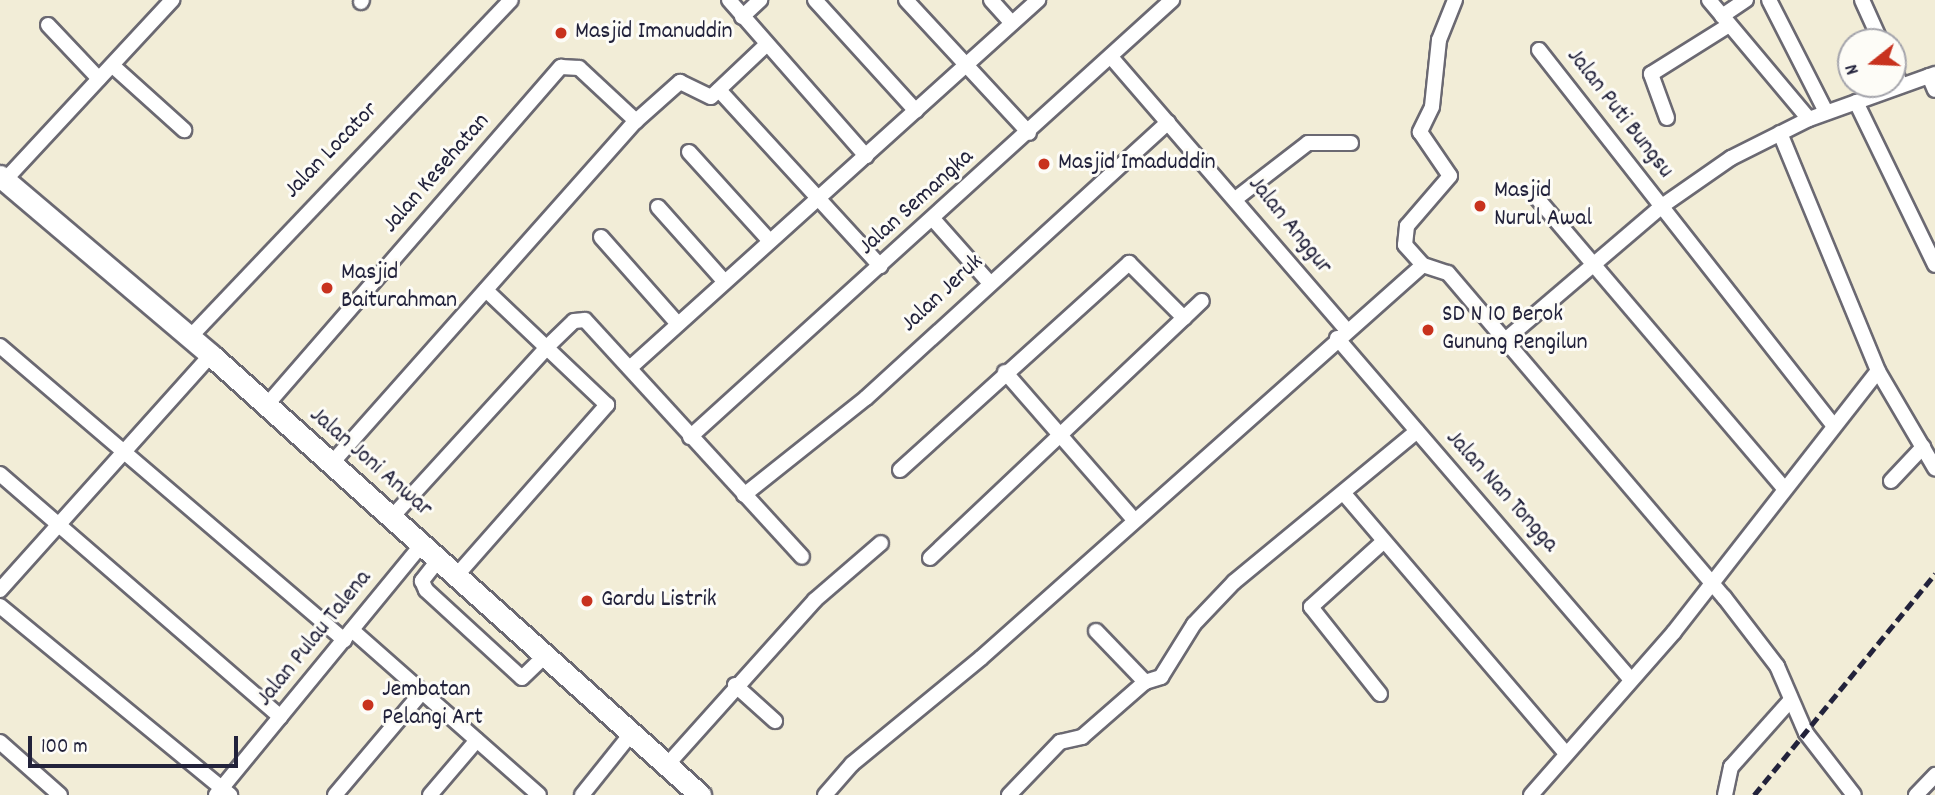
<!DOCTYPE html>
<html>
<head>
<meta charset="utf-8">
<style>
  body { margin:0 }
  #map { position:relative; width:1935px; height:795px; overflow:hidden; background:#f2edd7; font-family:Dekko,sans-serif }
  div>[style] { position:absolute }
  .roads { filter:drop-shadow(2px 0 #6b6972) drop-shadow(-2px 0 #6b6972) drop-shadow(0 2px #6b6972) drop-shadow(0 -2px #6b6972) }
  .minor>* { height:14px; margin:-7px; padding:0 7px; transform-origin:7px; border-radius:7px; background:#fff }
  .secondary>* { height:21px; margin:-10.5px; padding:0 10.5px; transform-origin:10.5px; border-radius:10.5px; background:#fff }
  .rail>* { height:4.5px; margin-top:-2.25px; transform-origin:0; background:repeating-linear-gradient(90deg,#22223b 0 10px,transparent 0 15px) }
  .dots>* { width:19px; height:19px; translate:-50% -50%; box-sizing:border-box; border:4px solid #fdfcf7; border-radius:50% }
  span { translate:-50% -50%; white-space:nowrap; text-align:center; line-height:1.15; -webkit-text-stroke:6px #fdfcf7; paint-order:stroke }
  .poi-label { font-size:24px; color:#22223b }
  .left { translate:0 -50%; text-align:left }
  .street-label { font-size:24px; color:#22223b }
  .north { position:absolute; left:1837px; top:28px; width:70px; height:70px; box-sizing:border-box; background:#fdfcf7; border:2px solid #a5a5ac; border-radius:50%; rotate:252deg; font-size:19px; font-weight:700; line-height:28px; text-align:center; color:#22223b }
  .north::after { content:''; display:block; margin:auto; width:24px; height:32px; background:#c8321e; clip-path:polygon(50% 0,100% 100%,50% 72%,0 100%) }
  .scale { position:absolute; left:28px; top:736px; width:210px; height:32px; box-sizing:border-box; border:4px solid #22223b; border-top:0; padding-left:9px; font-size:21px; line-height:24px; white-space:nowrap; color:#22223b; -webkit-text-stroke:5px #fdfcf7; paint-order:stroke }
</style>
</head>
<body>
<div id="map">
  <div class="roads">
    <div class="minor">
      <div style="left:729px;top:0;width:208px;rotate:48.7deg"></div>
      <div style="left:815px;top:0;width:150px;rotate:47.7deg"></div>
      <div style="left:906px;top:0;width:181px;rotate:47.2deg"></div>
      <div style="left:991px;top:0;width:31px;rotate:48deg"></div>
      <div style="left:1455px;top:0;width:43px;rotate:111.8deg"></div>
      <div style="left:1439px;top:40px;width:67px;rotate:96deg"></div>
      <div style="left:1432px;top:107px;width:28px;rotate:116deg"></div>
      <div style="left:1420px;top:132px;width:53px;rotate:55.7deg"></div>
      <div style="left:1450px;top:176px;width:66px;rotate:130.7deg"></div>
      <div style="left:1407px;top:226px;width:19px;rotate:96deg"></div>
      <div style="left:1405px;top:245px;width:27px;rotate:48deg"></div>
      <div style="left:1423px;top:265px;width:26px;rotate:18deg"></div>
      <div style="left:1448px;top:273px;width:426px;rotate:49.6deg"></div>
      <div style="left:1724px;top:597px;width:87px;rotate:52.5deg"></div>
      <div style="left:1777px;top:666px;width:73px;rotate:66.6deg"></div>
      <div style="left:1806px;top:733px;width:78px;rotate:52.3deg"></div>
      <div style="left:1709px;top:0;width:155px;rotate:50deg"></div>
      <div style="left:1769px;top:0;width:126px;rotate:63deg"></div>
      <div style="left:1862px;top:0;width:46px;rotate:65.7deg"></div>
      <div style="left:361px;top:2px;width:2px;rotate:-63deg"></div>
      <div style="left:1722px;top:16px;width:29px;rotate:-34deg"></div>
      <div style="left:742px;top:17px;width:25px;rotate:-43deg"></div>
      <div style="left:48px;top:25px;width:74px;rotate:46.6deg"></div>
      <div style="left:1539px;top:50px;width:475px;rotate:51.9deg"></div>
      <div style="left:1111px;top:57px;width:361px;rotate:49.2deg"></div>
      <div style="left:113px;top:66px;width:96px;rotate:42deg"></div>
      <div style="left:1893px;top:67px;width:20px;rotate:66deg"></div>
      <div style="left:1929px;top:76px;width:15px;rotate:67deg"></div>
      <div style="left:719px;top:90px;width:239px;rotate:47.5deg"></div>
      <div style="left:1856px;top:102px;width:181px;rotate:64.1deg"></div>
      <div style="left:1667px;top:118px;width:47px;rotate:-110deg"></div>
      <div style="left:1651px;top:74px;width:92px;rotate:-32.1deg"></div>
      <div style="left:1780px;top:133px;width:257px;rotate:67.6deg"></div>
      <div style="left:1878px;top:371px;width:113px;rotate:59.6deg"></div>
      <div style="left:689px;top:152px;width:118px;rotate:47.8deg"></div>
      <div style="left:5px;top:180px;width:246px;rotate:-47.1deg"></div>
      <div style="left:1238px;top:197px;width:88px;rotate:-37.6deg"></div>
      <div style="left:1308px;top:143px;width:43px"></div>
      <div style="left:1537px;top:198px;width:381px;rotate:49.6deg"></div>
      <div style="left:658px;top:207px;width:99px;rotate:48.3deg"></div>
      <div style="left:933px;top:219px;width:84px;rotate:48.4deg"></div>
      <div style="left:601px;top:237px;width:116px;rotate:48.5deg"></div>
      <div style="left:190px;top:337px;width:465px;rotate:-46.4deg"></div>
      <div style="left:1337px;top:338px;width:448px;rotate:49.3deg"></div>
      <div style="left:1504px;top:341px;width:208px;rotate:-40.5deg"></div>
      <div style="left:1662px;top:206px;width:84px;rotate:-34.8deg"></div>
      <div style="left:1731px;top:158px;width:87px;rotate:-26.6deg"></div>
      <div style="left:1809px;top:119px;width:134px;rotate:-19.7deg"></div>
      <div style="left:0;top:346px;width:453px;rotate:40.5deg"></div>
      <div style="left:632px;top:366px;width:547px;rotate:-42.03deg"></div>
      <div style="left:1005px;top:372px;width:196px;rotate:48.9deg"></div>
      <div style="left:265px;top:407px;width:451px;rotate:-49deg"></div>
      <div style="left:561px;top:67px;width:18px;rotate:3deg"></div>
      <div style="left:579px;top:68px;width:78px;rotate:42.9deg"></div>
      <div style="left:690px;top:437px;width:651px;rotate:-42.2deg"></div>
      <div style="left:331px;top:464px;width:459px;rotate:-48.4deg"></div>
      <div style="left:636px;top:121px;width:59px;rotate:-41.6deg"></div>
      <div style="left:680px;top:82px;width:34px;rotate:26deg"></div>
      <div style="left:711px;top:97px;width:76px;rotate:-43.4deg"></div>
      <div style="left:900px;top:470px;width:309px;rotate:-42.1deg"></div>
      <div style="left:1129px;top:263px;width:78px;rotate:45deg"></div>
      <div style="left:0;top:474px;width:371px;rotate:40.9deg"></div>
      <div style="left:1891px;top:481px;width:47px;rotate:-46.7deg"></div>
      <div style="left:744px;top:495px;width:156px;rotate:-38.5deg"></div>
      <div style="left:866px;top:398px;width:409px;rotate:-42.4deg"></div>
      <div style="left:1346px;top:496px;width:337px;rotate:49.5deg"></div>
      <div style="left:392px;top:517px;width:230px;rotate:-47.6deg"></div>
      <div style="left:547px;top:347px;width:37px;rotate:-44deg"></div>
      <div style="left:574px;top:321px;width:11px;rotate:-5deg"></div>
      <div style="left:585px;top:320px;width:321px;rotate:47.5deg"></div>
      <div style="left:930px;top:558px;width:374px;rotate:-43.4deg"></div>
      <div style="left:439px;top:559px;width:28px;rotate:128deg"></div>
      <div style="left:422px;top:581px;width:10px;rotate:66deg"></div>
      <div style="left:426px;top:590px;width:130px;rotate:42.5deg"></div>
      <div style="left:522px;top:678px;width:30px;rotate:-44deg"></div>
      <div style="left:457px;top:575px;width:227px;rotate:-48.6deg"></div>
      <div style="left:607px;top:405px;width:167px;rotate:-136.5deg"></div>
      <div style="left:0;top:590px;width:316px;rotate:-48.1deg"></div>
      <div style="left:0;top:606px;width:298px;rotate:39.4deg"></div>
      <div style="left:352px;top:630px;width:249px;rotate:41.4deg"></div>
      <div style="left:1096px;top:631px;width:71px;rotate:46.1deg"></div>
      <div style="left:735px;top:685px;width:54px;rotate:42deg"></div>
      <div style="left:1380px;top:694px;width:111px;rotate:-128.4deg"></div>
      <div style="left:1311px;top:607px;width:98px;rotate:-42.1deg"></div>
      <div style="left:0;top:742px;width:80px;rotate:41.5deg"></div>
      <div style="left:667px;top:765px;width:222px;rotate:-48.1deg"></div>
      <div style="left:815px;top:600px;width:87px;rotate:-40.8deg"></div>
      <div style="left:216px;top:795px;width:325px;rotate:-50.6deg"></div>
      <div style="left:335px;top:795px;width:135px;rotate:-49.8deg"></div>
      <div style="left:430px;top:795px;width:72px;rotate:-49.5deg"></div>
      <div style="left:582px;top:795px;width:77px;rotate:-51.3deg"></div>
      <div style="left:825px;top:795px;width:41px;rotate:-48.9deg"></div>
      <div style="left:852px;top:764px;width:167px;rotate:-39.4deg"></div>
      <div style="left:981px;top:658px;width:591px;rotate:-41.64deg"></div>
      <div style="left:1009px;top:795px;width:74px;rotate:-46.1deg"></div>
      <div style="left:1060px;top:742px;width:23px;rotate:-13deg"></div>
      <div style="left:1082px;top:737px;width:84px;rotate:-41.1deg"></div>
      <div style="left:1145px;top:682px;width:17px;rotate:-17deg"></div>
      <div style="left:1161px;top:677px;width:62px;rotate:-58.1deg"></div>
      <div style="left:1194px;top:624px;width:58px;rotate:-46.4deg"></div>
      <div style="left:1234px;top:582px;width:237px;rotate:-39.5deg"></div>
      <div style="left:1531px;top:795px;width:217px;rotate:-48.7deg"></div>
      <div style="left:1674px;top:632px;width:331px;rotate:-52deg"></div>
      <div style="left:1725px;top:795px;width:29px;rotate:-78deg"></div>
      <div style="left:1731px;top:767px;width:87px;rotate:-48.3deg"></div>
      <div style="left:1916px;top:795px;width:28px;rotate:-46deg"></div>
    </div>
    <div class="secondary">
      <div style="left:0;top:176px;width:277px;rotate:40.3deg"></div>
      <div style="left:211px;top:355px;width:658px;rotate:41.98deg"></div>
    </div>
  </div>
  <div class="rail">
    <div style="left:1754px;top:795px;width:286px;rotate:-50.7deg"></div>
  </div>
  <div class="dots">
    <div style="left:561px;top:33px;background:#c8321e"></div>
    <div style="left:1044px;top:164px;background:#c8321e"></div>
    <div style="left:1480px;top:206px;background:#c8321e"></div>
    <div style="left:327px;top:288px;background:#c8321e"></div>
    <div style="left:1428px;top:330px;background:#c8321e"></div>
    <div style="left:587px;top:601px;background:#c8321e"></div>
    <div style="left:368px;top:705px;background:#c8321e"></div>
  </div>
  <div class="poi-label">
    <span class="left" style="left:575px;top:33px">Masjid Imanuddin</span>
    <span class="left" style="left:1058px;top:164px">Masjid Imaduddin</span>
    <span class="left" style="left:1494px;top:206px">Masjid<br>Nurul Awal</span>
    <span class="left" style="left:341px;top:288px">Masjid<br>Baiturahman</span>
    <span class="left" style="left:1442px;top:330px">SD N 10 Berok<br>Gunung Pengilun</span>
    <span class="left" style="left:601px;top:601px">Gardu Listrik</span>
    <span class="left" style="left:382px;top:705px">Jembatan<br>Pelangi Art</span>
  </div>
  <div class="street-label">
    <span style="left:1619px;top:114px;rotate:52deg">Jalan Puti Bungsu</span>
    <span style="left:332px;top:151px;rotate:-46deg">Jalan Locator</span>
    <span style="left:437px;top:174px;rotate:-49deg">Jalan Kesehatan</span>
    <span style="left:917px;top:203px;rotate:-42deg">Jalan Semangka</span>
    <span style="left:1289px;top:226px;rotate:51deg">Jalan Anggur</span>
    <span style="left:943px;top:294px;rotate:-43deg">Jalan Jeruk</span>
    <span style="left:370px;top:463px;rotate:41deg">Jalan Joni Anwar</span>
    <span style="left:1501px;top:492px;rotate:48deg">Jalan Nan Tongga</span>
    <span style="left:315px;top:639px;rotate:-51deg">Jalan Pulau Talena</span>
  </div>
  <div class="north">N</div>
  <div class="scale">100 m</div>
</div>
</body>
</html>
